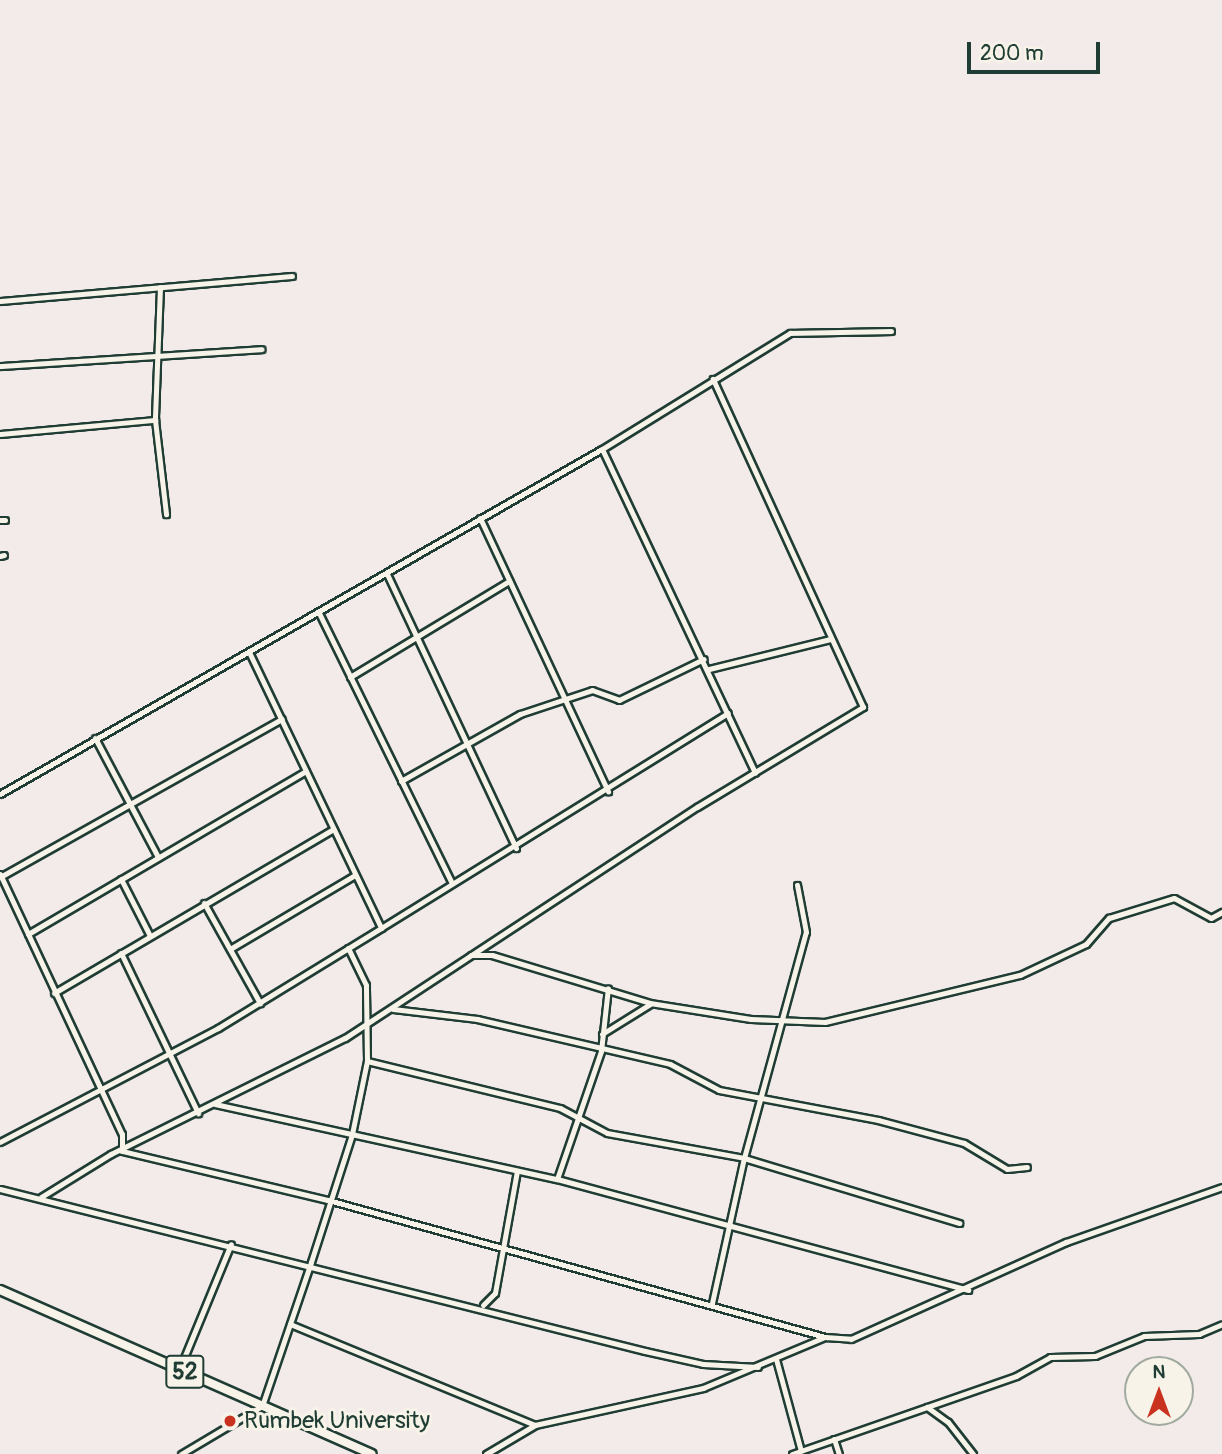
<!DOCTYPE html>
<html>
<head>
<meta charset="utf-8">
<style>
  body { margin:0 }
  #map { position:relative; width:1222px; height:1454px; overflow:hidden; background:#f3eaea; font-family:Pangolin,sans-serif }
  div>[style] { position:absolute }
  .roads { filter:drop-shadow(2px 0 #1f3d34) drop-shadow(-2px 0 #1f3d34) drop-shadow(0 2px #1f3d34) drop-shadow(0 -2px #1f3d34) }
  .street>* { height:5px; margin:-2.5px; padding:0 2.5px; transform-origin:2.5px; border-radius:2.5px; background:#f7f3e8 }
  .primary>* { height:8px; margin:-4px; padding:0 4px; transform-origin:4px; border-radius:4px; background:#f7f3e8 }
  .dots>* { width:19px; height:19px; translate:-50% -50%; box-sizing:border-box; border:4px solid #f7f3e8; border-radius:50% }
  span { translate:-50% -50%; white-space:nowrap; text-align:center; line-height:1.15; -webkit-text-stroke:6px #f7f3e8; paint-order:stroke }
  .shield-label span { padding:2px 5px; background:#f7f3e8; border:2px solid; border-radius:5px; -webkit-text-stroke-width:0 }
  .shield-label { font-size:23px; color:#1f3d34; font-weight:700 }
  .poi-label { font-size:24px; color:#1f3d34 }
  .left { translate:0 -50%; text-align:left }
  .north { position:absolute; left:1124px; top:1356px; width:70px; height:70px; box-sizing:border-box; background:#f7f3e8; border:2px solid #a1aaa0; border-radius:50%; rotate:0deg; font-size:19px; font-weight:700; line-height:28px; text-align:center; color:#1f3d34 }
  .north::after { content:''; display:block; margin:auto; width:24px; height:32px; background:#c8321e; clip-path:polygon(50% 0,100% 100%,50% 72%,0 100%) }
  .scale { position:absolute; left:967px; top:42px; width:133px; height:32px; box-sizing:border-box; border:4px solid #1f3d34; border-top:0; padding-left:9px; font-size:21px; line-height:24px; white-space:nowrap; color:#1f3d34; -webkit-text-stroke:5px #f7f3e8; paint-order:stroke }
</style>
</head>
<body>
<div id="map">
  <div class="roads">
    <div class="street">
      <div style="left:160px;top:287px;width:133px;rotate:92.2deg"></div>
      <div style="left:155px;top:420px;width:95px;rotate:83.3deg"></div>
      <div style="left:0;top:301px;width:293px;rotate:-4.9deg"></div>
      <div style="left:0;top:366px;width:262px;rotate:-3.7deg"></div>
      <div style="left:0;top:434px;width:156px;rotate:-5.2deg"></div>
      <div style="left:602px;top:449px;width:358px;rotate:64.7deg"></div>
      <div style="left:480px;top:518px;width:302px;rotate:64.9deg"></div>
      <div style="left:0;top:520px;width:5px"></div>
      <div style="left:0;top:556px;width:4px;rotate:-14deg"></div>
      <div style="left:387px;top:574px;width:303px;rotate:64.8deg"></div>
      <div style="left:319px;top:613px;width:301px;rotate:63.8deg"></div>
      <div style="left:249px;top:652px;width:306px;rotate:64.4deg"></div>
      <div style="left:381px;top:928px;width:408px;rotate:-31.8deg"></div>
      <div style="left:709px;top:669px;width:125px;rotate:-13.9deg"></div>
      <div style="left:350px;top:677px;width:186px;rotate:-31.1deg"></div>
      <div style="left:95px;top:738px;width:135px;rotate:62.1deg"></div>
      <div style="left:401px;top:781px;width:137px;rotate:-29.4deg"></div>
      <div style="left:520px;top:714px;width:76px;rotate:-18.4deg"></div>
      <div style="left:592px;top:690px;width:29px;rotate:20deg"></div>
      <div style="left:619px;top:700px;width:94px;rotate:-25.8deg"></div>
      <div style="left:0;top:794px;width:694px;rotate:-29.82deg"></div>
      <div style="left:602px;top:449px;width:221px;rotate:-31.7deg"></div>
      <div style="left:790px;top:333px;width:101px;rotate:-1.1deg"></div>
      <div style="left:0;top:874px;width:287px;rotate:64.9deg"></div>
      <div style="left:122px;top:1134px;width:17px;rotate:90deg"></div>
      <div style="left:122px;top:1151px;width:212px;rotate:13.4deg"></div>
      <div style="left:328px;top:1200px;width:516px;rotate:15.41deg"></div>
      <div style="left:0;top:877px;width:323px;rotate:-29.3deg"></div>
      <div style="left:121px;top:879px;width:62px;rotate:63deg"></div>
      <div style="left:204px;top:903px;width:115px;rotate:60.8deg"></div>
      <div style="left:28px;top:934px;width:322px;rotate:-30.4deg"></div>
      <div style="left:230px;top:949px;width:145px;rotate:-30.6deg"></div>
      <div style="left:121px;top:953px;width:178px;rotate:64.3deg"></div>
      <div style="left:471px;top:955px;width:21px"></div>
      <div style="left:492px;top:955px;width:165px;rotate:16.9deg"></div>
      <div style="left:650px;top:1003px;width:102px;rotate:9deg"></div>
      <div style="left:751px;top:1019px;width:74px;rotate:2.3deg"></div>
      <div style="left:825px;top:1022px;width:201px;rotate:-13.6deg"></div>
      <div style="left:1020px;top:975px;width:73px;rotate:-25.2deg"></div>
      <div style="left:1086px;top:944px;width:35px;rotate:-49deg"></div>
      <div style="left:1109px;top:918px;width:68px;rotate:-17.1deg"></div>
      <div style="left:1174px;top:898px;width:42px;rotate:28.4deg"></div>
      <div style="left:1211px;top:918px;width:13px;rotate:-29deg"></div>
      <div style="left:54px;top:993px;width:324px;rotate:-30.4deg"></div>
      <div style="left:393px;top:1009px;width:85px;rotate:6.8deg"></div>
      <div style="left:477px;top:1019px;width:198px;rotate:13.1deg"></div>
      <div style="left:670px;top:1064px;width:55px;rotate:28deg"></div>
      <div style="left:719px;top:1090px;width:162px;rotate:10.7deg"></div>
      <div style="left:878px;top:1120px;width:89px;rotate:15deg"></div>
      <div style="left:964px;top:1143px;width:50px;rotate:31.2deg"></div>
      <div style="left:1007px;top:1169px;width:20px;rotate:-6deg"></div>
      <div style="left:602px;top:1034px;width:57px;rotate:-32deg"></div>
      <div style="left:367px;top:1061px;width:199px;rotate:13.7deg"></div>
      <div style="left:560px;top:1108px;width:53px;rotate:28deg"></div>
      <div style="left:607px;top:1133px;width:139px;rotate:10.3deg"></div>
      <div style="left:744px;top:1158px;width:225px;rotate:16.8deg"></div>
      <div style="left:215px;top:1104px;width:350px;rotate:12.4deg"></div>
      <div style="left:557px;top:1179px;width:426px;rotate:15.1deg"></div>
      <div style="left:0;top:1142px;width:246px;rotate:-27.6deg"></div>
      <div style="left:218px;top:1028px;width:191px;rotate:-31.5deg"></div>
      <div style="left:557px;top:1179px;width:135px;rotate:-71deg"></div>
      <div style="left:601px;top:1051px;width:63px;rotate:-83.7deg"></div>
      <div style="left:0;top:1189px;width:665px;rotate:14.1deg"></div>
      <div style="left:645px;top:1351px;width:59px;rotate:12.6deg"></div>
      <div style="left:703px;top:1364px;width:55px;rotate:3.1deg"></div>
      <div style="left:41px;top:1197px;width:82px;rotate:-31.6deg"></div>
      <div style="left:111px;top:1154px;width:261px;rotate:-26.4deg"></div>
      <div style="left:345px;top:1038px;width:421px;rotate:-33.3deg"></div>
      <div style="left:697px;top:807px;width:194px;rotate:-31.1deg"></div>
      <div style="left:863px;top:707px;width:361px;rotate:-114.6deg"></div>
      <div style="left:712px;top:1303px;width:148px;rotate:-77.6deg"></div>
      <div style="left:744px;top:1158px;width:234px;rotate:-74.7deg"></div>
      <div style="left:806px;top:932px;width:48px;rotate:-100.8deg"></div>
      <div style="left:483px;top:1305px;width:17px;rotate:-45deg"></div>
      <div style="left:495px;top:1293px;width:124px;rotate:-79.8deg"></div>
      <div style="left:290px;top:1324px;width:265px;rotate:22.4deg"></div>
      <div style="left:776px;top:1359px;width:95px;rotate:74.8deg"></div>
      <div style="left:179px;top:1370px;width:136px;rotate:-67.6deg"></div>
      <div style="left:927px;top:1407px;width:26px;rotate:36deg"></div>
      <div style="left:948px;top:1422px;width:41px;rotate:52deg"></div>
      <div style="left:834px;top:1439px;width:16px;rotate:72deg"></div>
      <div style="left:181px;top:1454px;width:94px;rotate:-30.7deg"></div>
      <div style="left:262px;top:1406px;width:152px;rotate:-71.2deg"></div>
      <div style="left:311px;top:1262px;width:134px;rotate:-72.2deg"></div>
      <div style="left:352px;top:1134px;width:75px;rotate:-78.4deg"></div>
      <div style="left:367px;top:1061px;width:76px;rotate:-90.8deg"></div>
      <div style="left:366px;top:985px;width:41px;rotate:-115.9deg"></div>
      <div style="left:486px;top:1454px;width:57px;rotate:-30.6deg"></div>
      <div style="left:535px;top:1425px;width:172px;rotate:-12.4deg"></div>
      <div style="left:703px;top:1388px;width:132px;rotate:-22.7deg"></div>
      <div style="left:825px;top:1337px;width:26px;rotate:4deg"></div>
      <div style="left:851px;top:1339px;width:236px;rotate:-24.3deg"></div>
      <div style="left:1066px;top:1242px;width:165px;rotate:-19.4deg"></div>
      <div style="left:792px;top:1454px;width:237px;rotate:-19.2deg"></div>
      <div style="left:1016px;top:1376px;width:39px;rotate:-29deg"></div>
      <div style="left:1050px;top:1357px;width:45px;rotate:-1.3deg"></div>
      <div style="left:1095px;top:1356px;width:53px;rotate:-22.2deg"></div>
      <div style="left:1144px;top:1336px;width:55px;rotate:-2.1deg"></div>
      <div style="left:1199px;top:1334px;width:25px;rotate:-23deg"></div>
    </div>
    <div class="primary">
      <div style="left:0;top:1290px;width:406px;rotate:23.8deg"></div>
    </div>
  </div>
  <div class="dots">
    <div style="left:230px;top:1421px;background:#c8321e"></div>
  </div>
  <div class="shield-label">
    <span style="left:185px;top:1372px">52</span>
  </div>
  <div class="poi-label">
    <span class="left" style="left:244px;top:1421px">Rumbek University</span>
  </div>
  <div class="north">N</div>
  <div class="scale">200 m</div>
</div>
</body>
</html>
